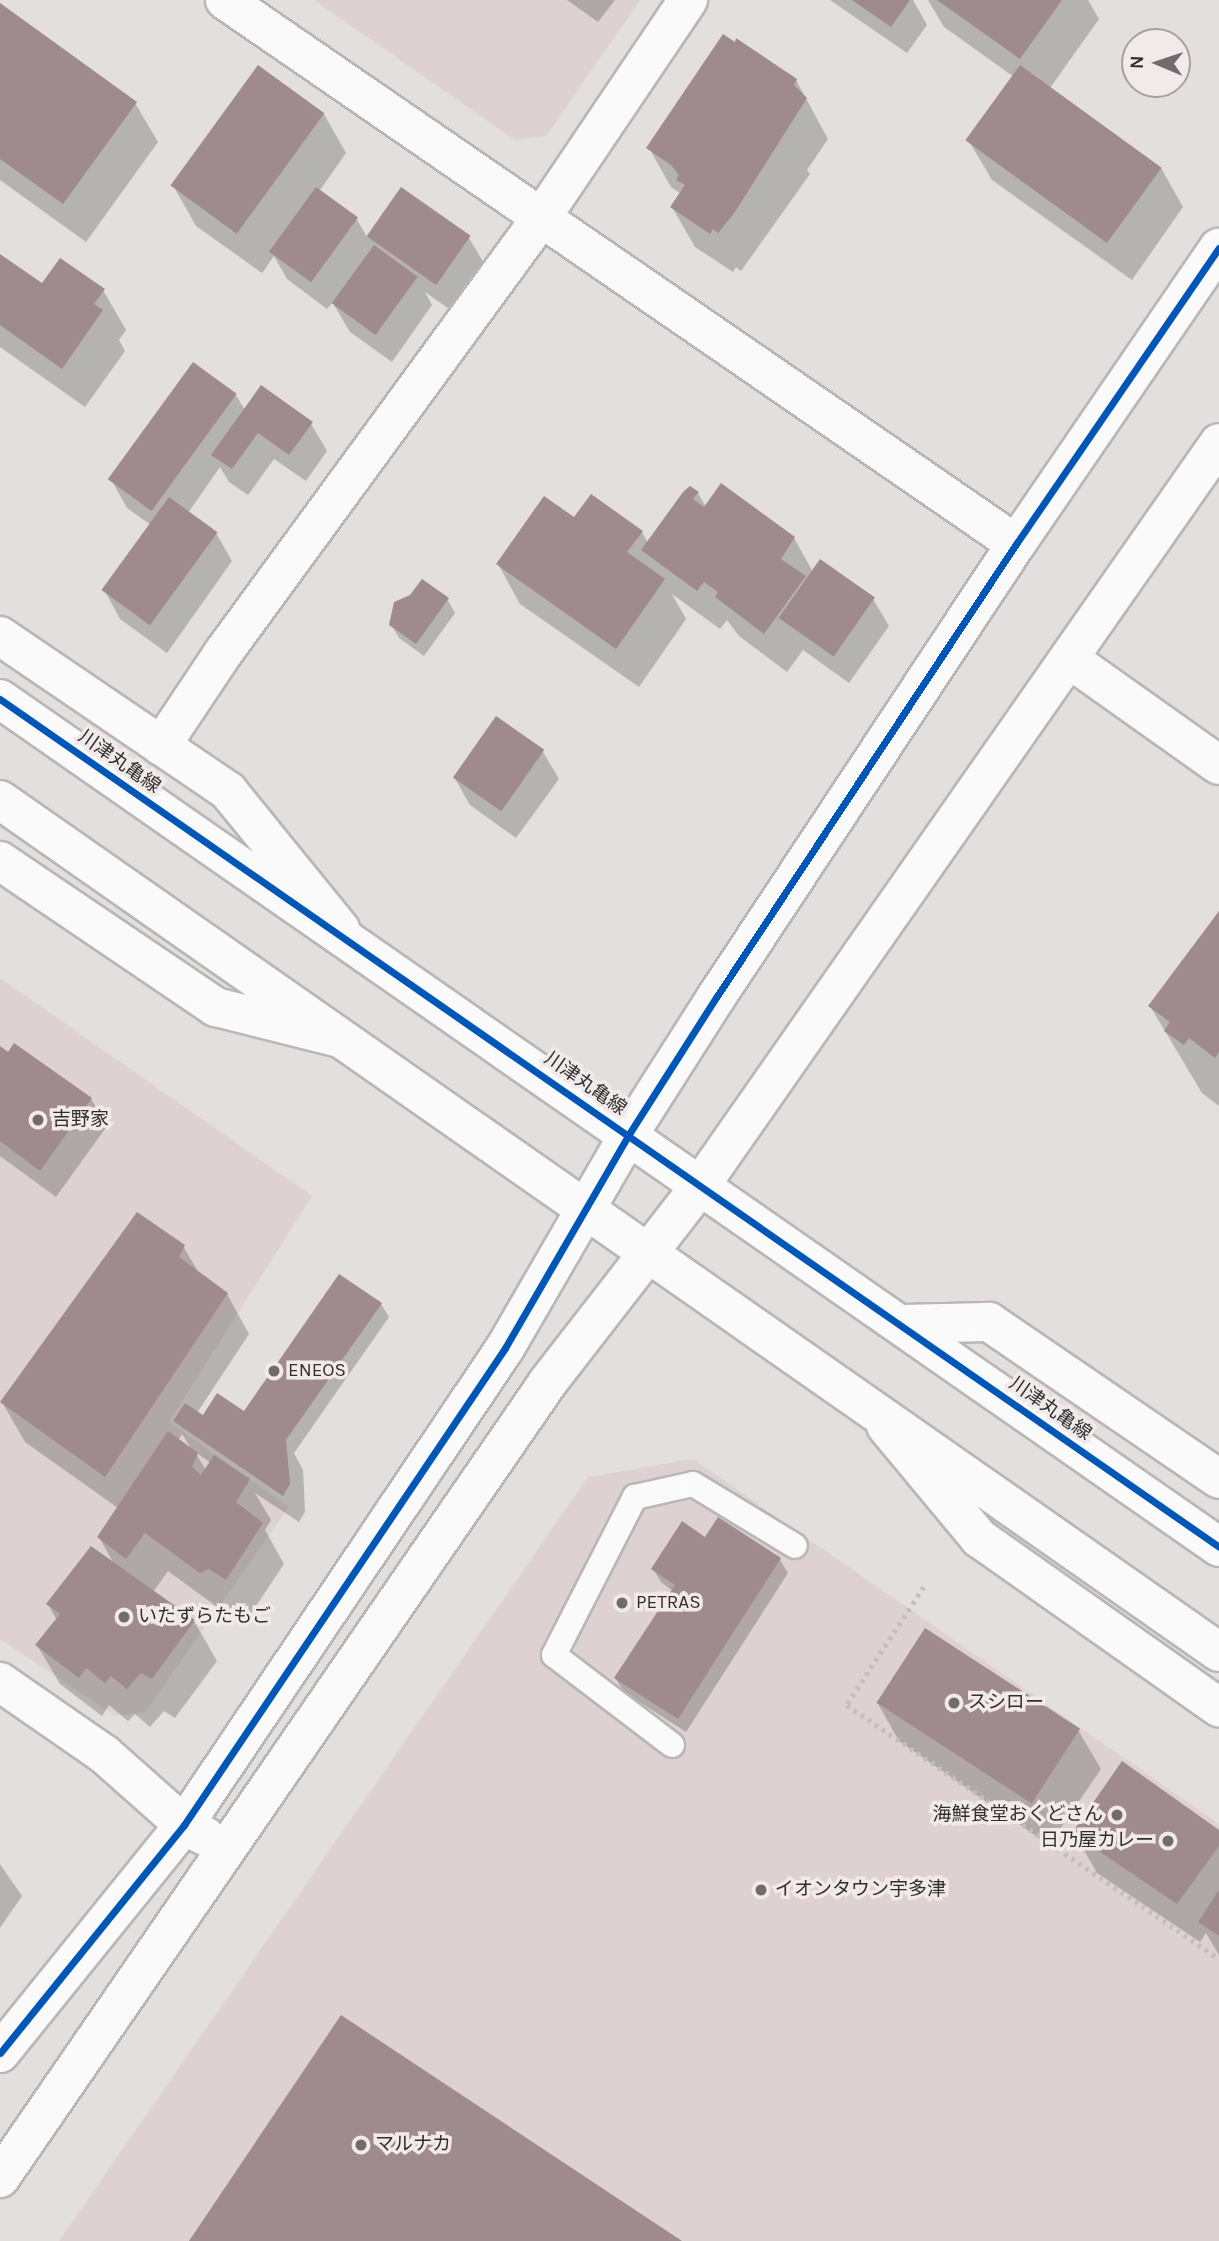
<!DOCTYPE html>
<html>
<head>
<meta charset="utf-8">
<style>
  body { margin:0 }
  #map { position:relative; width:1219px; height:2241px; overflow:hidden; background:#e3dfdf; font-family:Karla,"Noto Sans JP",sans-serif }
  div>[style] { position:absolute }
  .built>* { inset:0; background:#ddd1d2 }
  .shadow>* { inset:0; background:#0003 }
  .building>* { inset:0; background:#9f8b8f; transform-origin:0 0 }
  .path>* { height:4.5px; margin-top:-2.25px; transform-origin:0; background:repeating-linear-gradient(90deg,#c1bfbf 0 3.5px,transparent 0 8.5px) }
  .roads { filter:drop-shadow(2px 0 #b9b6b6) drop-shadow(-2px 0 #b9b6b6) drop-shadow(0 2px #b9b6b6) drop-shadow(0 -2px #b9b6b6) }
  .service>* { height:24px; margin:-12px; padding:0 12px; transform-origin:12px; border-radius:12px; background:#fbfafa }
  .minor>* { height:38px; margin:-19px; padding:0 19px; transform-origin:19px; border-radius:19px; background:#fbfafa }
  .tertiary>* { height:38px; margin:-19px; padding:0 19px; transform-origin:19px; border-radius:19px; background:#fbfafa }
  .secondary>* { height:38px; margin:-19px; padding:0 19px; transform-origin:19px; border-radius:19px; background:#fbfafa }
  .cycleway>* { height:7px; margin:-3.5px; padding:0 3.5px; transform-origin:3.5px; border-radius:3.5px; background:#0057b8 }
  .dots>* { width:19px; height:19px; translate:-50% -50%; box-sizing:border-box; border:4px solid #f2eaea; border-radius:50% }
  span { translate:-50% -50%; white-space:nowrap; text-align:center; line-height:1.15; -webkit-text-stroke:7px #f2eaea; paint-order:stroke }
  .street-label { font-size:19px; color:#322e2f }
  .poi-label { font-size:19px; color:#322e2f }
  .left { translate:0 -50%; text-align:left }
  .right { translate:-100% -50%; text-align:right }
  .north { position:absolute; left:1121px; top:28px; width:70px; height:70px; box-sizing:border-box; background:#f2eaea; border:2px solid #a59f9f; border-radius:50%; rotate:272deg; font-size:19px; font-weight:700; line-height:28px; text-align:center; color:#322e2f }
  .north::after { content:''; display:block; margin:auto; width:24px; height:32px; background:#706c6d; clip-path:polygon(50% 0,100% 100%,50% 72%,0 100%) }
</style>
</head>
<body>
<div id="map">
  <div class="built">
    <div style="clip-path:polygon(314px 0,640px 0,546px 136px,515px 140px)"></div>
    <div style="clip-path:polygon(0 978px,312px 1196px,169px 1422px,289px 1507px,145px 1712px,116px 1716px,0 1639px)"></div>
    <div style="clip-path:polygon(693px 1459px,1219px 1824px,1219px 2241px,59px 2241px,588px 1477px)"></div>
  </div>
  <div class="shadow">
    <div style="clip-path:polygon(567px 0,615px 0,598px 22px)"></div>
    <div style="clip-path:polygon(830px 0,913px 0,927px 25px,907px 53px)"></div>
    <div style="clip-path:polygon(928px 0,1088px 0,1099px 19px,1050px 88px,1161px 168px,1183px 207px,1132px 280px,992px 180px,969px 141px,1014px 77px,944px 27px)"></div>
    <div style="clip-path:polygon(0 6px,135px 103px,158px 142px,86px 242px,0 180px)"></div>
    <div style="clip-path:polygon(796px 80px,828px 139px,807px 170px,810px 174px,741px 271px,736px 267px,733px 272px,695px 247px,672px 207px,681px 194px,671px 187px,649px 148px)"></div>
    <div style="clip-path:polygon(324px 114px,346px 153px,320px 190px,356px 218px,367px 237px,401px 189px,469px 238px,485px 265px,452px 311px,425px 292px,432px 305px,392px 362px,350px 332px,334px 305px,349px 284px,327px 309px,287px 279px,274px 256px,262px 273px,196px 226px,174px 187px)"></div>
    <div style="clip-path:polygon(0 256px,42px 286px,103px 290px,126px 330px,119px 340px,125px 351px,85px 407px,0 347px)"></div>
    <div style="clip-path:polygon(236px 395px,245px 410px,311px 424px,327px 451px,306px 481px,274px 459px,248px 495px,229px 482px,220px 467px,188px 513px,216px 533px,232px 561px,167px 653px,120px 619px,105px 591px,151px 525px,127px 508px,112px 481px)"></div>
    <div style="clip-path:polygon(698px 493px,706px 507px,794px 538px,813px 572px,873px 599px,889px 626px,849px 683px,803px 650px,787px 672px,739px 636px,727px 620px,720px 629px,672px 594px,686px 619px,639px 687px,520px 604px,498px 564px,575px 520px,642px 532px,648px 543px)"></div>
    <div style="clip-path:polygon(447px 599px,455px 613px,424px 656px,399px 638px,391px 624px)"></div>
    <div style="clip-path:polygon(497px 719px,543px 752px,559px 779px,516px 838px,470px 805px,454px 777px)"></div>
    <div style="clip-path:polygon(1219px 914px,1219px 1106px,1202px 1093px,1150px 1006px)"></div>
    <div style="clip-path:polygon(0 1049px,91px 1099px,107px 1126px,56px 1197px,0 1156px)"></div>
    <div style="clip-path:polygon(evenodd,183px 1246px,200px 1275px,227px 1294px,249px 1334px,197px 1413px,204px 1417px,244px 1413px,381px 1304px,389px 1317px,294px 1453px,303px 1470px,305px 1512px,299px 1522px,255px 1493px,271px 1520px,265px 1530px,284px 1564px,248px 1618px,232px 1607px,224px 1612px,168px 1571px,153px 1592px,194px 1621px,217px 1661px,175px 1718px,164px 1711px,150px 1727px,135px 1714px,128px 1721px,109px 1705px,102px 1716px,60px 1684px,37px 1645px,57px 1621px,48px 1604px,114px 1564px,99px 1537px,118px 1508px,25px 1442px,2px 1402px,183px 1246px,182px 1434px,192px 1450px,178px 1441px,182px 1434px,183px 1246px,195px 1452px,211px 1463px,206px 1470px,195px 1452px)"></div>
    <div style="clip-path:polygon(706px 1539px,780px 1560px,788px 1573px,686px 1732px,624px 1692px,616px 1679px,673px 1591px,661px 1582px,653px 1569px)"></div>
    <div style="clip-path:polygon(877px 1702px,1078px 1730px,1101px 1769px,1049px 1845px,899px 1741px)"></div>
    <div style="clip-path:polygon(1219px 1832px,1219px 1955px,1206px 1933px,1200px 1942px,1097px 1873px,1074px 1833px)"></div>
    <div style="clip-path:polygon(0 1864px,22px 1896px,0 1928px)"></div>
  </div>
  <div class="building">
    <div style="clip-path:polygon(852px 0,910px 0,891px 27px)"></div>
    <div style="clip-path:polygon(937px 0,1062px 0,1020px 59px)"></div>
    <div style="clip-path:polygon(0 3px,137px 102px,63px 204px,0 159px)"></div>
    <div style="clip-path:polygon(723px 34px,735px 42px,736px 38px,797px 79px,794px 85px,807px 98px,735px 212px,718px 233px,713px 229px,710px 234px,670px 207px,685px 185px,676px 180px,679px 175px,671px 165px,646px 148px)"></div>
    <div style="left:258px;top:65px;width:82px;height:149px;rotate:36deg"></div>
    <div style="left:1020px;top:65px;width:175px;height:93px;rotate:36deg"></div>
    <div style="left:316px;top:187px;width:52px;height:80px;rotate:36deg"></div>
    <div style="left:401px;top:187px;width:85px;height:60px;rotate:35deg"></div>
    <div style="left:374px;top:245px;width:54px;height:72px;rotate:36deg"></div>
    <div style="clip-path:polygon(0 254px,42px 283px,60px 258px,105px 289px,94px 304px,103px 310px,62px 369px,0 325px)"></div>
    <div style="left:193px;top:362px;width:54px;height:145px;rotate:36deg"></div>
    <div style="clip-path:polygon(261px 385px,313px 422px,289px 455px,258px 433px,232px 469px,211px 455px)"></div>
    <div style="clip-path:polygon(721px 483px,795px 537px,781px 559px,806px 576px,764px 634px,715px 597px,718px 592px,704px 582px,697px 591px,641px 550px,683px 492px,690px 486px,699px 492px,693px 499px,704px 507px)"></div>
    <div style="clip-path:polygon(591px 494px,643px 531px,627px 552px,665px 579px,616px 649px,496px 564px,544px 496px,574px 517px)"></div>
    <div style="left:169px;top:497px;width:60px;height:115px;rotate:36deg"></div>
    <div style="left:820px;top:559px;width:67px;height:72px;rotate:35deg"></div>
    <div style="clip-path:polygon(422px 579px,449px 598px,416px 644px,389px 625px,394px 602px,410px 595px)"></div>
    <div style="left:496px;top:716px;width:59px;height:75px;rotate:35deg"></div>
    <div style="clip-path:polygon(1219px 911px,1219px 1052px,1215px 1058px,1189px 1038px,1184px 1045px,1164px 1031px,1170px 1022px,1148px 1006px)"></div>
    <div style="clip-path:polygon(14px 1043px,92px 1098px,40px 1171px,0 1141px,0 1046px,8px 1052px)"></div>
    <div style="clip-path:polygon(137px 1212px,185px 1245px,179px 1257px,228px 1293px,105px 1477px,0 1402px)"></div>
    <div style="clip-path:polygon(339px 1274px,382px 1303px,286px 1440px,290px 1484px,283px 1496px,173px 1421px,185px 1403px,203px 1415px,217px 1393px,244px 1411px)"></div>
    <div style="clip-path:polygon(168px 1431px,198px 1453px,192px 1467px,201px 1475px,214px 1455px,250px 1479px,236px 1502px,263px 1523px,226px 1580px,209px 1569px,200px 1573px,145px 1533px,126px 1559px,97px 1537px)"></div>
    <div style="clip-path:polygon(718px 1517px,781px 1558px,678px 1719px,614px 1678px,675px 1585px,651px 1569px,682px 1521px,705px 1537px)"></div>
    <div style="clip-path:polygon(91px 1546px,195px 1620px,152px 1679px,141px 1673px,127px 1689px,111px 1676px,105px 1683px,86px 1668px,79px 1678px,35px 1645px,60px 1614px,46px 1604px)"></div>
    <div style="left:925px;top:1628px;width:185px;height:89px;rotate:33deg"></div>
    <div style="clip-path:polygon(1122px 1761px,1219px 1830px,1219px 1846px,1177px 1904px,1072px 1833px)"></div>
    <div style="clip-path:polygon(1219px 1890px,1219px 1936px,1198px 1922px)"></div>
    <div style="clip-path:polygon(341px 2015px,682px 2241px,189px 2241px)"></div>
  </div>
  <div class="path">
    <div style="left:924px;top:1587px;width:141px;rotate:123.1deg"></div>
    <div style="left:847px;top:1705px;width:450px;rotate:34.3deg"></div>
  </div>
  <div class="roads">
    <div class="service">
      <div style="left:672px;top:1745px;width:148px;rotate:-142.7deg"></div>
      <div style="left:554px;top:1655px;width:178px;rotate:-62.9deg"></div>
      <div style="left:635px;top:1497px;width:59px;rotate:-12.6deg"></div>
      <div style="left:693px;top:1484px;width:119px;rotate:31.3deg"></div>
    </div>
    <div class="minor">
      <div style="left:0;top:636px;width:276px;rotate:34.2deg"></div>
      <div style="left:228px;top:791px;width:178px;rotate:50.9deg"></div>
      <div style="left:0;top:861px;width:261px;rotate:34.1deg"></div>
      <div style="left:216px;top:1007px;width:127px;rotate:14.1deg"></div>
      <div style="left:900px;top:1324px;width:89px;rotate:-1.3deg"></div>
      <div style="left:989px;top:1322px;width:278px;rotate:34.3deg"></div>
      <div style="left:886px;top:1426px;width:146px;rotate:50.3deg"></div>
      <div style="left:979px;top:1538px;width:294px;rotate:35.2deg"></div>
    </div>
    <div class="tertiary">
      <div style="left:225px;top:0;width:960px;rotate:34.52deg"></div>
      <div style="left:1071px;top:660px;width:181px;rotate:35.4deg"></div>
      <div style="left:161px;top:746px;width:112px;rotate:-56.3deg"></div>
      <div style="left:223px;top:653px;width:539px;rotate:-53.83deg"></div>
      <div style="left:541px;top:218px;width:263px;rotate:-56deg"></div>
      <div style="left:0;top:1682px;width:126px;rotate:34.7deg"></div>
      <div style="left:104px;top:1754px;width:107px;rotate:41.6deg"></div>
      <div style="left:184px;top:1825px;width:24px;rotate:28deg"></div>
      <div style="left:0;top:2053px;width:293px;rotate:-51.1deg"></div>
      <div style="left:184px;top:1825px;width:575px;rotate:-56.06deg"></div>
      <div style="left:505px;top:1348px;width:247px;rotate:-59.9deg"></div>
      <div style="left:629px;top:1134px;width:164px;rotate:-57.5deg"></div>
      <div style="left:717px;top:996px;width:542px;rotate:-56.52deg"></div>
      <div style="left:1016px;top:544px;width:359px;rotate:-55.6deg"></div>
      <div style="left:0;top:2178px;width:966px;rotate:-55.45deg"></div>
      <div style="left:548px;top:1382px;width:248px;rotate:-52.2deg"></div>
      <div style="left:700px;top:1186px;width:906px;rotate:-55.06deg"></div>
    </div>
    <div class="secondary">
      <div style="left:0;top:699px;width:1485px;rotate:34.82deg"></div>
      <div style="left:0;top:800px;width:1487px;rotate:34.95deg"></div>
    </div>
  </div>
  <div class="cycleway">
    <div style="left:0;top:699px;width:1485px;rotate:34.82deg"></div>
    <div style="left:0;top:2053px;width:293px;rotate:-51.1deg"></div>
    <div style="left:184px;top:1825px;width:575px;rotate:-56.06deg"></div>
    <div style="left:505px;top:1348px;width:247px;rotate:-59.9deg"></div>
    <div style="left:629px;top:1134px;width:164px;rotate:-57.5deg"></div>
    <div style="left:717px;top:996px;width:542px;rotate:-56.52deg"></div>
    <div style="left:1016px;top:544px;width:359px;rotate:-55.6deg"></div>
  </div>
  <div class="dots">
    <div style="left:38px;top:1120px;background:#706c6d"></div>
    <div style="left:274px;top:1371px;background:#706c6d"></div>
    <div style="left:622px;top:1603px;background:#706c6d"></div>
    <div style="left:124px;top:1617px;background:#706c6d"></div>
    <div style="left:954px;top:1703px;background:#706c6d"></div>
    <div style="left:1117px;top:1815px;background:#706c6d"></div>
    <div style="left:1168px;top:1841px;background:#706c6d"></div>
    <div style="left:761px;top:1890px;background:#706c6d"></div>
    <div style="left:361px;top:2145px;background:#706c6d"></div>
  </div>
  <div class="street-label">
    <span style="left:119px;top:762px;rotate:35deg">川津丸亀線</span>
    <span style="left:585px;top:1084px;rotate:35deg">川津丸亀線</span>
    <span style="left:1050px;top:1409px;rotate:35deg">川津丸亀線</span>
  </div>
  <div class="poi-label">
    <span class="left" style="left:52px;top:1120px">吉野家</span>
    <span class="left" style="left:288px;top:1371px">ENEOS</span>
    <span class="left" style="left:636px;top:1603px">PETRAS</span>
    <span class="left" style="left:138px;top:1617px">いたずらたもご</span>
    <span class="left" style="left:968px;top:1703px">スシロー</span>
    <span class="right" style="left:1103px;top:1815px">海鮮食堂おくどさん</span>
    <span class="right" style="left:1154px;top:1841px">日乃屋カレー</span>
    <span class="left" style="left:775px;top:1890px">イオンタウン宇多津</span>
    <span class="left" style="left:375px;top:2145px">マルナカ</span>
  </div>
  <div class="north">N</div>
</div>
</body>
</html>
